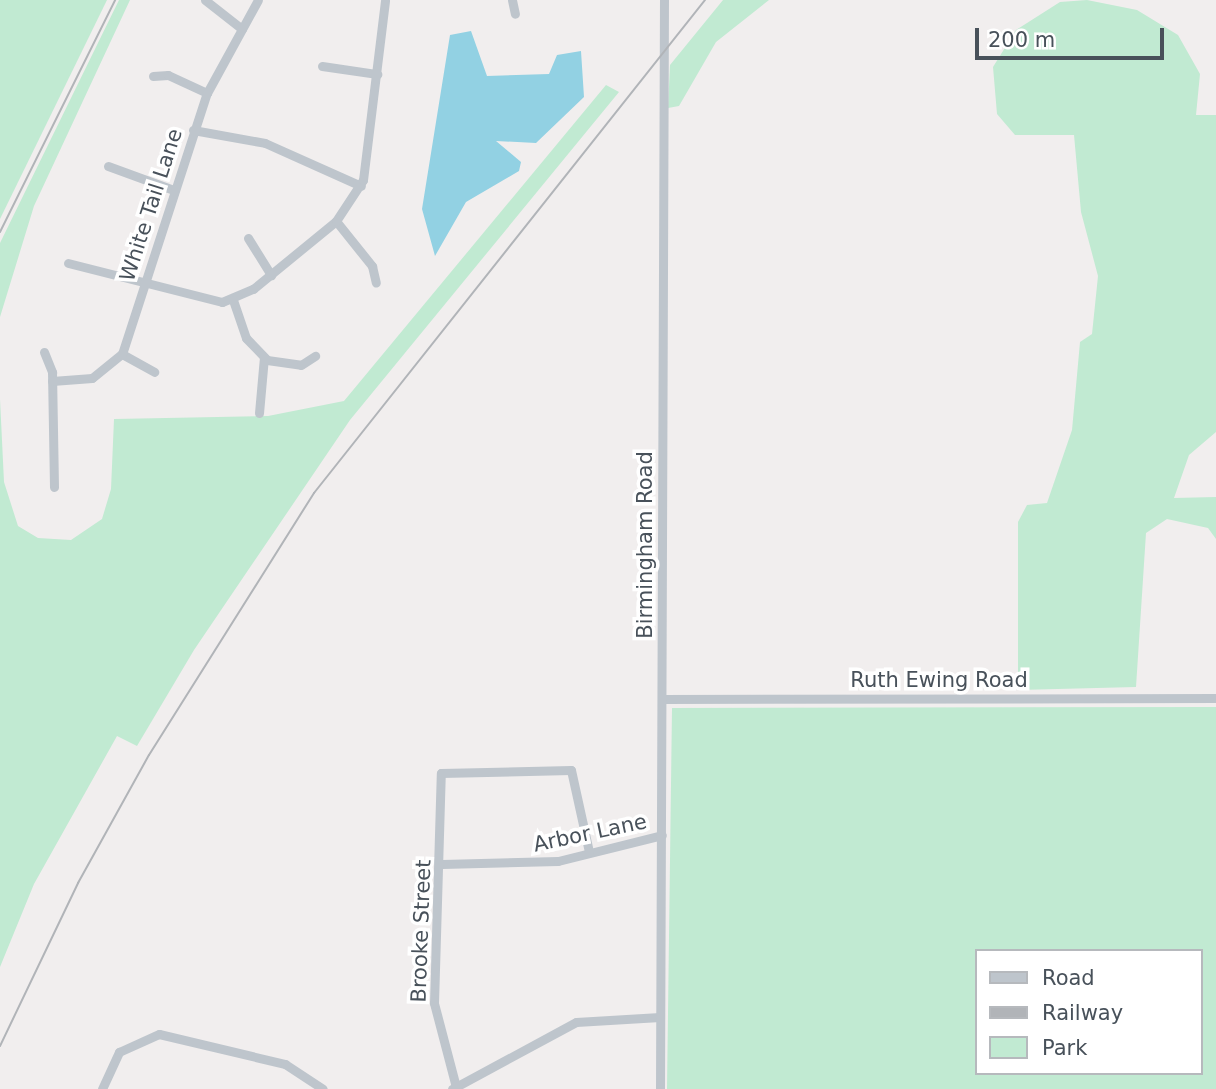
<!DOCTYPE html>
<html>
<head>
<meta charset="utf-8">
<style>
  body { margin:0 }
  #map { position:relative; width:1216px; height:1089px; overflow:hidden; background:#f1eeee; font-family:"DejaVu Sans",sans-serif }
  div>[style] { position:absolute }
  .green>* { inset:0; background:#c1ead2 }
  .water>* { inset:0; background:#92d1e3 }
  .minor>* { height:9px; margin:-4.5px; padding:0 4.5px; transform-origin:4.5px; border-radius:4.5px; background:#bec5cc }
  .rail>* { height:2px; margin:-1px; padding:0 1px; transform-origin:1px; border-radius:1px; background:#b1b4b8 }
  span { translate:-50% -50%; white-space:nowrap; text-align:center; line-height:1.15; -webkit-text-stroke:7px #fff; paint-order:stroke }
  .street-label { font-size:21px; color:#48515a }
  .legend { position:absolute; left:975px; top:949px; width:228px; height:126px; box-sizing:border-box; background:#fff; border:2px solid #b6b9bd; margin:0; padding:9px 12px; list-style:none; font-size:21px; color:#48515a }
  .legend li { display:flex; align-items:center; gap:14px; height:35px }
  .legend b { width:35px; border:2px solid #b6b9bd }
  .scale { position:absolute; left:975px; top:28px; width:189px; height:32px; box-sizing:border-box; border:4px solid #48515a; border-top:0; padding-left:9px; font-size:21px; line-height:24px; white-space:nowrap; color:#48515a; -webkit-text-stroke:5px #fff; paint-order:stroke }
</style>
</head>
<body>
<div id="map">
  <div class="green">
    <div style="clip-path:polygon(0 0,107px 0,0 219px)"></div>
    <div style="clip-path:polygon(119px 0,130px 0,34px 206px,0 317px,0 243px)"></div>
    <div style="clip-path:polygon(723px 0,769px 0,716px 42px,679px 106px,668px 108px,670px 65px)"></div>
    <div style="clip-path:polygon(1087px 0,1137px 10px,1178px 35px,1200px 74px,1196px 115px,1216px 115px,1216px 432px,1189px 455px,1174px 498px,1216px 497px,1216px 539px,1208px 528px,1167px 519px,1146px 533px,1136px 687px,1018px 690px,1018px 522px,1027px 505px,1047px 503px,1072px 430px,1080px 342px,1092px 334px,1098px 276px,1081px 212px,1074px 135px,1015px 135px,997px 114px,993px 67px,1016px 30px,1060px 2px)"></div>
    <div style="clip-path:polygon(606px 85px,619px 92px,350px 420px,194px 650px,137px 746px,117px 736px,34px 884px,0 967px,0 399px,4px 482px,18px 526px,38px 538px,71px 540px,102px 519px,111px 489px,114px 419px,268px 416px,344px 401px)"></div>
    <div style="clip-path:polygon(evenodd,1216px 707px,1216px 1089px,667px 1089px,672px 708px,1216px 707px,976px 951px,1200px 951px,1200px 1073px,976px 1073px,976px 951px)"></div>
  </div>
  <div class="water">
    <div style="clip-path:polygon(471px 31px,487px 76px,549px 74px,557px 55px,581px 51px,584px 97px,536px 143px,496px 141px,521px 162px,519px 171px,466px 202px,435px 256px,422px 209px,450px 35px)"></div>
  </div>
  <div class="minor">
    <div style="left:205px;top:0;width:47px;rotate:38.1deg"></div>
    <div style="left:512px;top:0;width:14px;rotate:78deg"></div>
    <div style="left:322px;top:66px;width:56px;rotate:8.3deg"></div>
    <div style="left:153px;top:76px;width:15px;rotate:-4deg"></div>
    <div style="left:168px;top:75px;width:43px;rotate:24.8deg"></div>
    <div style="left:193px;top:130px;width:73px;rotate:10.2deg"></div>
    <div style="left:265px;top:143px;width:105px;rotate:24.1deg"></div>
    <div style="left:108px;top:166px;width:67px;rotate:20.1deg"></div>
    <div style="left:336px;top:221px;width:58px;rotate:51.3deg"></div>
    <div style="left:372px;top:266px;width:17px;rotate:77deg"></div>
    <div style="left:248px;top:238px;width:44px;rotate:58.1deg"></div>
    <div style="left:68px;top:263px;width:159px;rotate:14.2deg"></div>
    <div style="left:222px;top:302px;width:34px;rotate:-23deg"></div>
    <div style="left:253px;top:289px;width:107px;rotate:-39.3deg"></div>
    <div style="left:336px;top:221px;width:49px;rotate:-56.6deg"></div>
    <div style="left:363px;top:180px;width:181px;rotate:-83deg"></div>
    <div style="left:233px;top:300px;width:40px;rotate:71.1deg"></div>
    <div style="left:246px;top:338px;width:30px;rotate:46deg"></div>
    <div style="left:267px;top:360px;width:34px;rotate:8deg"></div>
    <div style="left:301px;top:365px;width:17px;rotate:-33deg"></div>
    <div style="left:44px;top:352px;width:22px;rotate:68deg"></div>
    <div style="left:52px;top:372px;width:115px;rotate:89deg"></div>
    <div style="left:122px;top:354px;width:37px;rotate:29deg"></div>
    <div style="left:52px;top:381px;width:40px;rotate:-4.3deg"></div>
    <div style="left:92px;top:378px;width:38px;rotate:-39deg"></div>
    <div style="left:122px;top:354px;width:274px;rotate:-72deg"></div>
    <div style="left:207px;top:93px;width:106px;rotate:-61.3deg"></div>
    <div style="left:259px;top:413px;width:56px;rotate:-84.9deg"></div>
    <div style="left:662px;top:699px;width:554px;rotate:-0.1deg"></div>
    <div style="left:442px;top:864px;width:116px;rotate:-1.5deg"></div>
    <div style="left:558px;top:861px;width:107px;rotate:-14deg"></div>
    <div style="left:456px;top:1087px;width:87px;rotate:-104.7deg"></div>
    <div style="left:434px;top:1003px;width:230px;rotate:-88.3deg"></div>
    <div style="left:441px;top:773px;width:130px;rotate:-1.3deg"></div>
    <div style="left:571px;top:770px;width:84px;rotate:77.6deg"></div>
    <div style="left:102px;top:1089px;width:41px;rotate:-65.3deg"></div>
    <div style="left:119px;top:1052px;width:44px;rotate:-24.2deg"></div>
    <div style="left:159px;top:1034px;width:130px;rotate:13.4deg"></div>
    <div style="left:285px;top:1064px;width:45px;rotate:33.3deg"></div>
    <div style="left:452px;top:1089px;width:141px;rotate:-28.4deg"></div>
    <div style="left:576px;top:1022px;width:84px;rotate:-3.4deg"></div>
    <div style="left:660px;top:1089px;width:1089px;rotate:-89.79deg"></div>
  </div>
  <div class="rail">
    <div style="left:0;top:232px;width:259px;rotate:-63.6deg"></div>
    <div style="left:0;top:1046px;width:181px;rotate:-64.4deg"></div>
    <div style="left:78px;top:883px;width:146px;rotate:-61deg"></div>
    <div style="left:149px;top:755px;width:310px;rotate:-57.8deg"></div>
    <div style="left:314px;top:493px;width:629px;rotate:-51.58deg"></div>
  </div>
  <div class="street-label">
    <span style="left:151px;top:205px;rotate:-72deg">White Tail Lane</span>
    <span style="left:645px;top:545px;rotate:-90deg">Birmingham Road</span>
    <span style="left:939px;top:680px">Ruth Ewing Road</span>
    <span style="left:590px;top:833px;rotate:-12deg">Arbor Lane</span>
    <span style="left:421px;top:931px;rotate:-88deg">Brooke Street</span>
  </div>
  <ul class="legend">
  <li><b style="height:9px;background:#bec5cc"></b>Road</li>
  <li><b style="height:9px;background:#b1b4b8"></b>Railway</li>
  <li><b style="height:19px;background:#c1ead2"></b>Park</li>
  </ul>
  <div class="scale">200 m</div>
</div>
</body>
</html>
